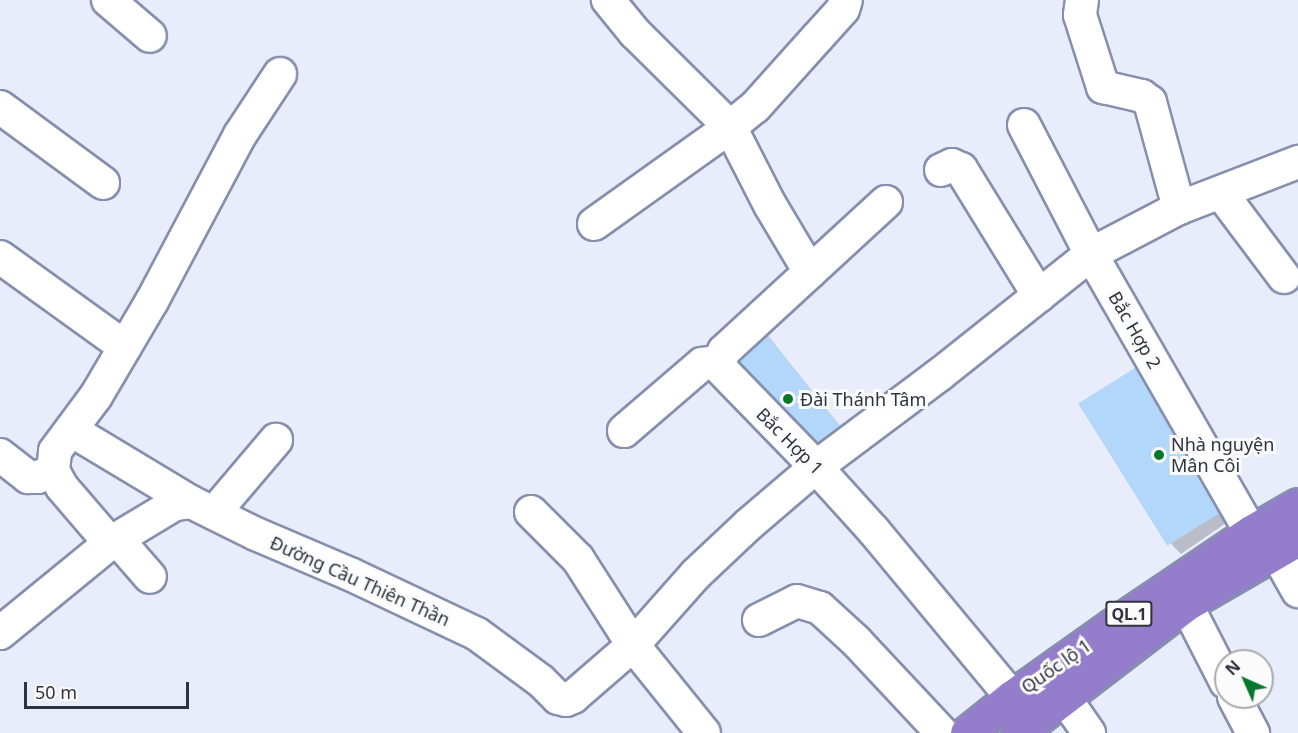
<!DOCTYPE html>
<html>
<head>
<meta charset="utf-8">
<style>
  body { margin:0 }
  #map { position:relative; width:1298px; height:733px; overflow:hidden; background:#e9edfb; font-family:"Noto Sans",sans-serif }
  div>[style] { position:absolute }
  .shadow>* { inset:0; background:#0003 }
  .building>* { inset:0; background:#b3d7fa; transform-origin:0 0 }
  .roads { filter:drop-shadow(2px 0 #858fae) drop-shadow(-2px 0 #858fae) drop-shadow(0 2px #858fae) drop-shadow(0 -2px #858fae) }
  .minor>* { height:32px; margin:-16px; padding:0 16px; transform-origin:16px; border-radius:16px; background:#fff }
  .highway>* { height:33px; margin:-16.5px; padding:0 16.5px; transform-origin:16.5px; border-radius:16.5px; background:#947dcb }
  .dots>* { width:16px; height:16px; translate:-50% -50%; box-sizing:border-box; border:3px solid #fbfbfb; border-radius:50% }
  span { translate:-50% -50%; white-space:nowrap; text-align:center; line-height:1.15; -webkit-text-stroke:6px #fbfbfb; paint-order:stroke }
  .shield-label span { padding:2px 4px; background:#fbfbfb; border:2px solid; border-radius:4px; -webkit-text-stroke-width:0 }
  .shield-label { font-size:16px; color:#2f3340; font-weight:700 }
  .street-label { font-size:18px; color:#2f3340 }
  .poi-label { font-size:18px; color:#2f3340 }
  .left { translate:0 -50%; text-align:left }
  .north { position:absolute; left:1214px; top:649px; width:60px; height:60px; box-sizing:border-box; background:#fbfbfb; border:2px solid #a9abb0; border-radius:50%; rotate:315deg; font-size:16px; font-weight:700; line-height:24px; text-align:center; color:#2f3340 }
  .north::after { content:''; display:block; margin:auto; width:21px; height:27px; background:#05782d; clip-path:polygon(50% 0,100% 100%,50% 72%,0 100%) }
  .scale { position:absolute; left:24px; top:682px; width:165px; height:27px; box-sizing:border-box; border:3px solid #2f3340; border-top:0; padding-left:8px; font-size:18px; line-height:21px; white-space:nowrap; color:#2f3340; -webkit-text-stroke:4px #fbfbfb; paint-order:stroke }
</style>
</head>
<body>
<div id="map">
  <div class="shadow">
    <div style="clip-path:polygon(757px 325px,769px 337px,859px 450px,725px 361px)"></div>
    <div style="clip-path:polygon(1083px 408px,1242px 512px,1181px 554px,1173px 546px)"></div>
  </div>
  <div class="building">
    <div style="clip-path:polygon(757px 322px,848px 437px,817px 461px,723px 361px)"></div>
    <div style="left:1146px;top:361px;width:168px;height:80px;rotate:58deg"></div>
  </div>
  <div class="roads">
    <div class="minor">
      <div style="left:108px;top:0;width:55px;rotate:40.6deg"></div>
      <div style="left:1082px;top:0;width:15px;rotate:98deg"></div>
      <div style="left:1080px;top:15px;width:76px;rotate:72.3deg"></div>
      <div style="left:1103px;top:87px;width:40px;rotate:13deg"></div>
      <div style="left:1142px;top:96px;width:10px;rotate:37deg"></div>
      <div style="left:1150px;top:102px;width:110px;rotate:74.7deg"></div>
      <div style="left:0;top:107px;width:128px;rotate:36.4deg"></div>
      <div style="left:1024px;top:125px;width:145px;rotate:62.6deg"></div>
      <div style="left:1091px;top:254px;width:321px;rotate:60.1deg"></div>
      <div style="left:941px;top:170px;width:12px;rotate:-24deg"></div>
      <div style="left:952px;top:165px;width:10px;rotate:24deg"></div>
      <div style="left:961px;top:169px;width:149px;rotate:58.4deg"></div>
      <div style="left:1221px;top:193px;width:105px;rotate:53.1deg"></div>
      <div style="left:886px;top:202px;width:220px;rotate:137.4deg"></div>
      <div style="left:724px;top:351px;width:11px;rotate:112deg"></div>
      <div style="left:720px;top:361px;width:9px;rotate:77deg"></div>
      <div style="left:722px;top:370px;width:135px;rotate:45.9deg"></div>
      <div style="left:816px;top:467px;width:86px;rotate:47.8deg"></div>
      <div style="left:874px;top:531px;width:216px;rotate:50.3deg"></div>
      <div style="left:594px;top:224px;width:167px;rotate:-35.5deg"></div>
      <div style="left:730px;top:127px;width:134px;rotate:-135.3deg"></div>
      <div style="left:635px;top:33px;width:43px;rotate:-129.3deg"></div>
      <div style="left:0;top:257px;width:154px;rotate:35.8deg"></div>
      <div style="left:810px;top:272px;width:78px;rotate:-120.8deg"></div>
      <div style="left:770px;top:205px;width:88px;rotate:-117.1deg"></div>
      <div style="left:730px;top:127px;width:32px;rotate:-39deg"></div>
      <div style="left:755px;top:107px;width:93px;rotate:-48.1deg"></div>
      <div style="left:817px;top:38px;width:39px;rotate:-48deg"></div>
      <div style="left:843px;top:9px;width:9px;rotate:-72deg"></div>
      <div style="left:71px;top:430px;width:140px;rotate:31deg"></div>
      <div style="left:191px;top:502px;width:72px;rotate:26.2deg"></div>
      <div style="left:256px;top:534px;width:102px;rotate:23.1deg"></div>
      <div style="left:350px;top:574px;width:140px;rotate:25.3deg"></div>
      <div style="left:477px;top:634px;width:79px;rotate:36.3deg"></div>
      <div style="left:541px;top:681px;width:24px;rotate:45deg"></div>
      <div style="left:558px;top:698px;width:8px;rotate:14deg"></div>
      <div style="left:566px;top:700px;width:8px;rotate:-23deg"></div>
      <div style="left:573px;top:697px;width:79px;rotate:-40.9deg"></div>
      <div style="left:633px;top:645px;width:95px;rotate:-48.4deg"></div>
      <div style="left:696px;top:574px;width:71px;rotate:-43.3deg"></div>
      <div style="left:748px;top:525px;width:89px;rotate:-40.5deg"></div>
      <div style="left:816px;top:467px;width:154px;rotate:-36.8deg"></div>
      <div style="left:939px;top:375px;width:194px;rotate:-38.5deg"></div>
      <div style="left:1091px;top:254px;width:99px;rotate:-27.6deg"></div>
      <div style="left:1179px;top:208px;width:128px;rotate:-21.1deg"></div>
      <div style="left:624px;top:431px;width:103px;rotate:-40.7deg"></div>
      <div style="left:702px;top:364px;width:18px;rotate:-9deg"></div>
      <div style="left:0;top:455px;width:36px;rotate:38deg"></div>
      <div style="left:28px;top:477px;width:10px"></div>
      <div style="left:38px;top:477px;width:16px;rotate:-22deg"></div>
      <div style="left:531px;top:512px;width:66px;rotate:45deg"></div>
      <div style="left:578px;top:559px;width:102px;rotate:57.4deg"></div>
      <div style="left:633px;top:645px;width:113px;rotate:51.1deg"></div>
      <div style="left:214px;top:513px;width:96px;rotate:-49.7deg"></div>
      <div style="left:117px;top:539px;width:50px;rotate:49deg"></div>
      <div style="left:110px;top:543px;width:74px;rotate:-130.6deg"></div>
      <div style="left:62px;top:487px;width:18px;rotate:-119deg"></div>
      <div style="left:53px;top:471px;width:20px;rotate:-84deg"></div>
      <div style="left:55px;top:451px;width:69px;rotate:-53.3deg"></div>
      <div style="left:96px;top:396px;width:110px;rotate:-59.5deg"></div>
      <div style="left:152px;top:301px;width:188px;rotate:-62.1deg"></div>
      <div style="left:240px;top:135px;width:73px;rotate:-56.7deg"></div>
      <div style="left:1276px;top:552px;width:45px;rotate:60.6deg"></div>
      <div style="left:1186px;top:604px;width:88px;rotate:62.9deg"></div>
      <div style="left:759px;top:620px;width:42px;rotate:-26.6deg"></div>
      <div style="left:797px;top:601px;width:24px;rotate:17deg"></div>
      <div style="left:820px;top:608px;width:49px;rotate:42.5deg"></div>
      <div style="left:856px;top:641px;width:126px;rotate:46.9deg"></div>
      <div style="left:0;top:633px;width:142px;rotate:-39.3deg"></div>
      <div style="left:110px;top:543px;width:76px;rotate:-31deg"></div>
      <div style="left:175px;top:504px;width:16px;rotate:-7deg"></div>
      <div style="left:1064px;top:697px;width:44px;rotate:55.2deg"></div>
      <div style="left:1234px;top:697px;width:41px;rotate:62.2deg"></div>
    </div>
    <div class="highway">
      <div style="left:967px;top:733px;width:58px;rotate:-38.7deg"></div>
      <div style="left:1012px;top:697px;width:123px;rotate:-35.4deg"></div>
      <div style="left:1112px;top:626px;width:168px;rotate:-34.1deg"></div>
      <div style="left:1251px;top:532px;width:54px;rotate:-29.9deg"></div>
      <div style="left:1018px;top:733px;width:212px;rotate:-37.5deg"></div>
      <div style="left:1186px;top:604px;width:129px;rotate:-30.1deg"></div>
    </div>
  </div>
  <div class="dots">
    <div style="left:788px;top:399px;background:#05782d"></div>
    <div style="left:1159px;top:455px;background:#05782d"></div>
  </div>
  <div class="shield-label">
    <span style="left:1129px;top:614px">QL.1</span>
  </div>
  <div class="street-label">
    <span style="left:1135px;top:330px;rotate:60deg">Bắc Hợp 2</span>
    <span style="left:790px;top:441px;rotate:45deg">Bắc Hợp 1</span>
    <span style="left:360px;top:581px;rotate:24deg">Đường Cầu Thiên Thần</span>
    <span style="left:1056px;top:666px;rotate:-35deg">Quốc lộ 1</span>
  </div>
  <div class="poi-label">
    <span class="left" style="left:800px;top:399px">Đài Thánh Tâm</span>
    <span class="left" style="left:1171px;top:455px">Nhà nguyện<br>Mân Côi</span>
  </div>
  <div class="north">N</div>
  <div class="scale">50 m</div>
</div>
</body>
</html>
